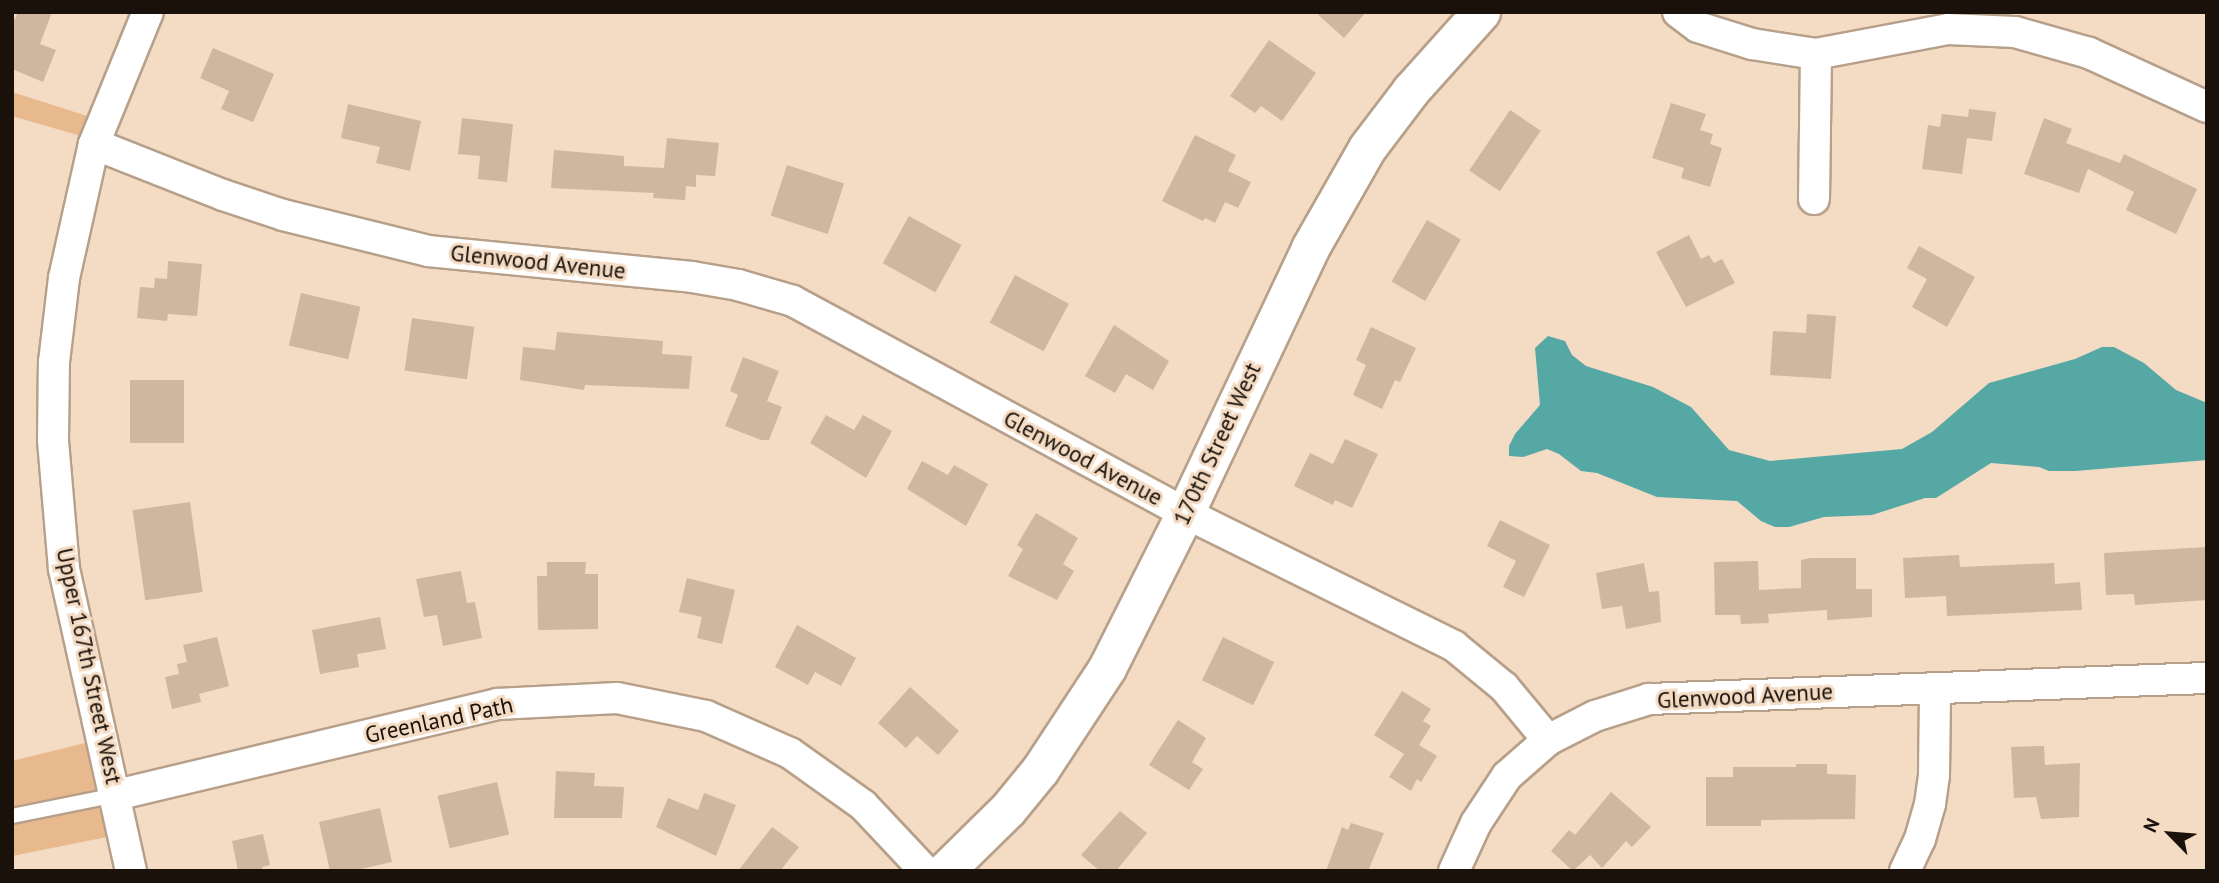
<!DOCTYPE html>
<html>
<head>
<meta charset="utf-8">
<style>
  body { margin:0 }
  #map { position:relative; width:2219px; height:883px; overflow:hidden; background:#f4dbc4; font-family:"PT Sans",sans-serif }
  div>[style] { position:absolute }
  .green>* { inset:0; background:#e8b98c }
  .water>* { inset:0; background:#55a8a4 }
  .building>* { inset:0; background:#ceb69f; transform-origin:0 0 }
  .roads { filter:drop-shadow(2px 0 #b7a08a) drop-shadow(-2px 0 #b7a08a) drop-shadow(0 2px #b7a08a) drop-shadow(0 -2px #b7a08a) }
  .service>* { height:14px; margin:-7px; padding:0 7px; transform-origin:7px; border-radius:7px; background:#fff }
  .minor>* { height:30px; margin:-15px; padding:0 15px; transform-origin:15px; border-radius:15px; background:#fff }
  .tertiary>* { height:37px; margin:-18.5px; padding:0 18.5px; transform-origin:18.5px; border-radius:18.5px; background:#fff }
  span { translate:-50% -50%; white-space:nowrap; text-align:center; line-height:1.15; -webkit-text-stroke:6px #f4dbc4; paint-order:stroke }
  .street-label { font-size:23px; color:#1a120a }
  .frame { position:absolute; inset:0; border:14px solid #1a120a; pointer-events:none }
  .north { position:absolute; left:2135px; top:799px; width:70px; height:70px; -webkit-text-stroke:5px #f4dbc4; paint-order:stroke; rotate:295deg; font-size:19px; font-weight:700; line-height:28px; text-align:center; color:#1a120a }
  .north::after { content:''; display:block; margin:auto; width:24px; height:32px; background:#1a120a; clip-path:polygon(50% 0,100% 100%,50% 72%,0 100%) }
</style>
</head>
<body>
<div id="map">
  <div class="green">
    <div style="clip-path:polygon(12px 92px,87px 116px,81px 136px,12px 116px)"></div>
    <div style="clip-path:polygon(85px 743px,107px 837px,12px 856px,12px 761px)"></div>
  </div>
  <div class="water">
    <div style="clip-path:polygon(1548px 336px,1565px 341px,1572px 355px,1586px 366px,1653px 387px,1691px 407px,1729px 450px,1770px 461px,1902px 449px,1932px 432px,1989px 383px,2075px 359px,2102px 347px,2114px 347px,2144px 363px,2176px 390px,2207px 403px,2207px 460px,2075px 471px,2049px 471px,2039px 467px,1991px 463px,1936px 498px,1925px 498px,1872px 515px,1824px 517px,1789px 527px,1775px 527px,1761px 521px,1737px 501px,1657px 497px,1597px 473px,1581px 471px,1559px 454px,1547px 449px,1523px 457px,1509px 456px,1509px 446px,1515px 434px,1540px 405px,1535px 348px)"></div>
  </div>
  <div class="building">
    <div style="clip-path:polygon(18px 12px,52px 12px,40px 44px,56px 50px,43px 82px,12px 69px,12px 25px)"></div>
    <div style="clip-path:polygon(1315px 12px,1366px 12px,1344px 38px)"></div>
    <div style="clip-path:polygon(1269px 40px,1316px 73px,1282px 121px,1261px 106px,1255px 113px,1230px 96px)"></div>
    <div style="clip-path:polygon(213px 48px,274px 74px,253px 122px,221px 109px,229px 91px,200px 78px)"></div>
    <div style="clip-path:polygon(1671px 103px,1706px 114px,1700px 130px,1713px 134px,1710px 144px,1722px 148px,1710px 187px,1681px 178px,1684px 168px,1652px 158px)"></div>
    <div style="clip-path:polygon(348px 104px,421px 121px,410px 171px,376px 163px,380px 147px,341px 138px)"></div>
    <div style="clip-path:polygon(1969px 109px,1996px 112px,1992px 141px,1967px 138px,1962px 174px,1922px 169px,1928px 125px,1940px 127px,1942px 114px,1968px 117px)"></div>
    <div style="left:1510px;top:110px;width:37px;height:73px;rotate:34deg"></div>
    <div style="clip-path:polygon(462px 118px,513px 124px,507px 182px,478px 179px,480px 156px,458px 154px)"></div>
    <div style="clip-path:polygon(2044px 118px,2072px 129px,2066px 143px,2120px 163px,2124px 154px,2197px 189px,2176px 234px,2126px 210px,2134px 192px,2088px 169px,2079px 193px,2024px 174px)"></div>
    <div style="clip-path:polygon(1195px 135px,1236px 155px,1228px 171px,1251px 182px,1238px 208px,1225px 202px,1215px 223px,1205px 218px,1203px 221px,1162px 201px)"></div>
    <div style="clip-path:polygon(667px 138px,719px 143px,715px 176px,696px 175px,696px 187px,686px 186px,685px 200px,653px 198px,654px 193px,551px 188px,554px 150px,624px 156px,624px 166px,664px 168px)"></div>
    <div style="left:787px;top:165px;width:60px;height:53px;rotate:18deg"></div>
    <div style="left:909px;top:216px;width:60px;height:54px;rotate:29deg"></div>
    <div style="left:1427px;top:220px;width:39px;height:71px;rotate:30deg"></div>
    <div style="clip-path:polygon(1689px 235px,1701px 259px,1709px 255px,1714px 263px,1722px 259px,1735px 283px,1686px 307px,1656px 252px)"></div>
    <div style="clip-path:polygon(1919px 246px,1975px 277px,1947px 327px,1912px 307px,1927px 279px,1907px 268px)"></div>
    <div style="clip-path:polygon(168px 261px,202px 264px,197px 316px,168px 314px,167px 321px,137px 318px,140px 287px,154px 288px,155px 278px,167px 279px)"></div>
    <div style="left:1015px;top:275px;width:61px;height:54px;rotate:28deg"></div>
    <div style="left:301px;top:293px;width:61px;height:54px;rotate:13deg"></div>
    <div style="clip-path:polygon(1807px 314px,1836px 316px,1831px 379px,1770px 375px,1773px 331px,1806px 333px)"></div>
    <div style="left:412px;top:318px;width:63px;height:53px;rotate:8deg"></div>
    <div style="clip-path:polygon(1114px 325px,1169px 361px,1153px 390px,1126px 374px,1115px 393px,1085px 376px)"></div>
    <div style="clip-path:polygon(1371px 327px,1416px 348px,1400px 382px,1395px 380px,1382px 409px,1353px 395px,1366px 365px,1356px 360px)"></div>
    <div style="clip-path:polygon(557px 332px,663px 341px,662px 354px,692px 356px,689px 389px,585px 385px,584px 390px,520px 380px,523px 347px,555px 350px)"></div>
    <div style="clip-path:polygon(743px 357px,779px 371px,767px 401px,782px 407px,769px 440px,761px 440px,725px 426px,738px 395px,730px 391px)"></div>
    <div style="left:130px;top:380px;width:54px;height:63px"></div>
    <div style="clip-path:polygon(826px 415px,854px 430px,863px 415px,892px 431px,866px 478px,810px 443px)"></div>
    <div style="clip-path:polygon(1345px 439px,1378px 454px,1352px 508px,1335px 500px,1333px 505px,1294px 486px,1310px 453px,1333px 464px)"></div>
    <div style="clip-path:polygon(922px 461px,948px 475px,954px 465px,988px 484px,966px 526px,907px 489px)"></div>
    <div style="left:190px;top:502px;width:91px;height:58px;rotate:82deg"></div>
    <div style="clip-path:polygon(1036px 513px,1078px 538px,1063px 564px,1074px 571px,1057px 600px,1008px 576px,1023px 549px,1017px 545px)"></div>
    <div style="clip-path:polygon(1500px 520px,1550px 545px,1524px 597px,1503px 587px,1516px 561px,1487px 546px)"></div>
    <div style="clip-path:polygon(2207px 547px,2207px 600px,2135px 605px,2134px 594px,2106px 595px,2104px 553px)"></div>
    <div style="clip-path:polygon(1959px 555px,1960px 567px,2054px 563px,2055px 584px,2080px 582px,2082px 610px,1947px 616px,1946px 596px,1905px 598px,1903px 558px)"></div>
    <div style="clip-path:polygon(1810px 558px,1856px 558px,1856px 589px,1872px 589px,1872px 617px,1827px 620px,1827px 610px,1768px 614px,1769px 623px,1741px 624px,1740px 615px,1715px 615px,1714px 562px,1758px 561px,1759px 590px,1801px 588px,1801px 560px)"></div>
    <div style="clip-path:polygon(547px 562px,586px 562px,585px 574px,598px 574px,598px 629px,538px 630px,537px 576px,547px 576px)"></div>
    <div style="clip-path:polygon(1644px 563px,1649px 592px,1659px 591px,1661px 622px,1626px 629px,1622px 606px,1602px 609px,1596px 573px)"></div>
    <div style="clip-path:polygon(461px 571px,467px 603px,475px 602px,482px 638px,443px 646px,437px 615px,424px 617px,416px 579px)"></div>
    <div style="clip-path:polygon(687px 578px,735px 590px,722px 644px,697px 638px,702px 617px,679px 612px)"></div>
    <div style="clip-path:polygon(380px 617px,386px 649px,357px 654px,359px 667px,320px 674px,312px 630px)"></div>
    <div style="clip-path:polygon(797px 625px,856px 658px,841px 686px,815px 672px,808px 685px,775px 667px)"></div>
    <div style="clip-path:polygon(217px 637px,229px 686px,199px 694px,201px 702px,172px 709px,165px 677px,179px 674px,177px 664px,187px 662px,183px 645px)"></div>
    <div style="left:1223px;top:637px;width:57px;height:48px;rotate:26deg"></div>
    <div style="clip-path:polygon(910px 687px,959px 731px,938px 755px,917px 736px,906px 748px,878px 723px)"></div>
    <div style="clip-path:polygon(1402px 691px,1431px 709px,1423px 721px,1431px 726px,1419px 745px,1437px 756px,1421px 782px,1417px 779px,1411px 791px,1389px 777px,1404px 754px,1374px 735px)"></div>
    <div style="clip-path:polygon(1178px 720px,1206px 738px,1192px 762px,1203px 769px,1189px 790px,1149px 765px)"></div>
    <div style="clip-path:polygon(2044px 746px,2045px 765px,2080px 763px,2079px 817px,2041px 819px,2036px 797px,2014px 798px,2011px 747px)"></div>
    <div style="clip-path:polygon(1796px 764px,1827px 764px,1827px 774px,1856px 775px,1855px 819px,1761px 820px,1761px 826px,1706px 826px,1706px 777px,1733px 777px,1733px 767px,1796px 767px)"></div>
    <div style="clip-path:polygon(556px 771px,595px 773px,594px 786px,624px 787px,622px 818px,554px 818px)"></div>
    <div style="left:497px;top:782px;width:54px;height:61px;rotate:77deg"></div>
    <div style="clip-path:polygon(1611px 792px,1651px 827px,1632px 847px,1626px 841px,1602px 868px,1590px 855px,1573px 871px,1551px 851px,1569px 830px,1575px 835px)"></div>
    <div style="clip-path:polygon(704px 793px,736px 805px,716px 856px,656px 827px,668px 798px,698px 810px)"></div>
    <div style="clip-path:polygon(380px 808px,392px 862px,352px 871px,330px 871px,319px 822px)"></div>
    <div style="clip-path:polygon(1120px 811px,1147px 833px,1116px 871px,1100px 871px,1081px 855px)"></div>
    <div style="clip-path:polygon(1351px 823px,1384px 833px,1368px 871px,1326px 871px,1342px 827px,1348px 830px)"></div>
    <div style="clip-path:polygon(772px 827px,799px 847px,780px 871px,738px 871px)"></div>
    <div style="clip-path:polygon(263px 834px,270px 865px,262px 867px,263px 871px,238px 871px,232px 841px)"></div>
  </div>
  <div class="roads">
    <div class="service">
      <div style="left:12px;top:816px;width:106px;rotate:-11.4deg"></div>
    </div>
    <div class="minor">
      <div style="left:1678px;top:12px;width:25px;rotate:37deg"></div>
      <div style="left:1698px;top:27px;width:57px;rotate:17.5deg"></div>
      <div style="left:1752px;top:44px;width:65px;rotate:8.9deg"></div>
      <div style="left:1816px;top:54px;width:134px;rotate:-10.7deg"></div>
      <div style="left:1948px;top:29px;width:67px;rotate:2.6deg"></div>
      <div style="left:2015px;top:32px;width:77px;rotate:15.8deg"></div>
      <div style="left:2089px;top:53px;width:130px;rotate:24.6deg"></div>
      <div style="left:94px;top:144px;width:139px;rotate:21.6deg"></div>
      <div style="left:223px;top:195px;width:63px;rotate:18.4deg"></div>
      <div style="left:283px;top:215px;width:149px;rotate:13.9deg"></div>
      <div style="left:428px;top:251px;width:265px;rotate:5.6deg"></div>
      <div style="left:692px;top:277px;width:47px;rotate:9.9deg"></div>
      <div style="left:738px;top:285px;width:57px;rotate:16.2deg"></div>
      <div style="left:793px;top:301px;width:446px;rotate:28.4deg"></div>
      <div style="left:1185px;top:513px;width:300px;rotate:26.3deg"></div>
      <div style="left:1454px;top:646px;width:65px;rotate:39.4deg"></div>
      <div style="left:1504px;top:687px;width:69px;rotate:50.3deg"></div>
      <div style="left:1814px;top:199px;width:145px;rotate:-89.2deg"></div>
      <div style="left:116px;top:795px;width:392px;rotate:-13.4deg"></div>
      <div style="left:497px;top:704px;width:120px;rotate:-2.9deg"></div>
      <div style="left:617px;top:698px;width:91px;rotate:11.4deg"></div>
      <div style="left:706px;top:716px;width:92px;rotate:23.8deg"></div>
      <div style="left:790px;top:753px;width:90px;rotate:35.5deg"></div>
      <div style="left:863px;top:805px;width:91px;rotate:46.8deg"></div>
      <div style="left:131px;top:871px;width:309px;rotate:-102.5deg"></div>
      <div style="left:64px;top:569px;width:129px;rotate:-94.9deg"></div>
      <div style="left:53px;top:440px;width:78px;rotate:-89.3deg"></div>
      <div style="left:54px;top:362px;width:85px;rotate:-83.2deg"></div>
      <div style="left:64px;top:278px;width:137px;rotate:-77.4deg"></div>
      <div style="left:94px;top:144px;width:143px;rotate:-67.8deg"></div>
      <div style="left:1454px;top:871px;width:53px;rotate:-65.4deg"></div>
      <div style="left:1476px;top:823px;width:56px;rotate:-56.6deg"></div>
      <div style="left:1507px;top:776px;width:55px;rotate:-41.3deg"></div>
      <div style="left:1548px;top:740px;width:53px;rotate:-27.1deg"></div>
      <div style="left:1595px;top:716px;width:57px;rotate:-17.5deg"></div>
      <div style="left:1649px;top:699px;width:558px;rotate:-2.16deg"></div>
      <div style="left:1905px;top:871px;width:35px;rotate:-65deg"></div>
      <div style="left:1920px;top:839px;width:36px;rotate:-74deg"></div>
      <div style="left:1930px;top:804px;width:29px;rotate:-82deg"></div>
      <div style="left:1934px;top:775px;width:87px;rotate:-89.3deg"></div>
    </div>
    <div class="tertiary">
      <div style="left:945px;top:871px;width:88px;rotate:-44.5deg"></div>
      <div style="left:1008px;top:809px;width:50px;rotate:-50.6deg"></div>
      <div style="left:1040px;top:770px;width:122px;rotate:-56.7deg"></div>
      <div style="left:1107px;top:668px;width:174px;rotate:-63.3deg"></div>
      <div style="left:1185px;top:513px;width:293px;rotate:-64.7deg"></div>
      <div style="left:1310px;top:248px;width:115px;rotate:-60.3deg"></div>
      <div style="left:1367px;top:148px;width:73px;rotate:-52.8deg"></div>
      <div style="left:1411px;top:90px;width:105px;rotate:-48.1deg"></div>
    </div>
  </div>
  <div class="street-label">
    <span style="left:538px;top:262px;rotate:6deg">Glenwood Avenue</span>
    <span style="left:1217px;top:444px;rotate:-65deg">170th Street West</span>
    <span style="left:1083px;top:458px;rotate:28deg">Glenwood Avenue</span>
    <span style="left:89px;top:666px;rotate:78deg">Upper 167th Street West</span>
    <span style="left:1745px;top:696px;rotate:-3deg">Glenwood Avenue</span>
    <span style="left:439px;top:720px;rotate:-12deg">Greenland Path</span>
  </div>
  <div class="frame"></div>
  <div class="north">N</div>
</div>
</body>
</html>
